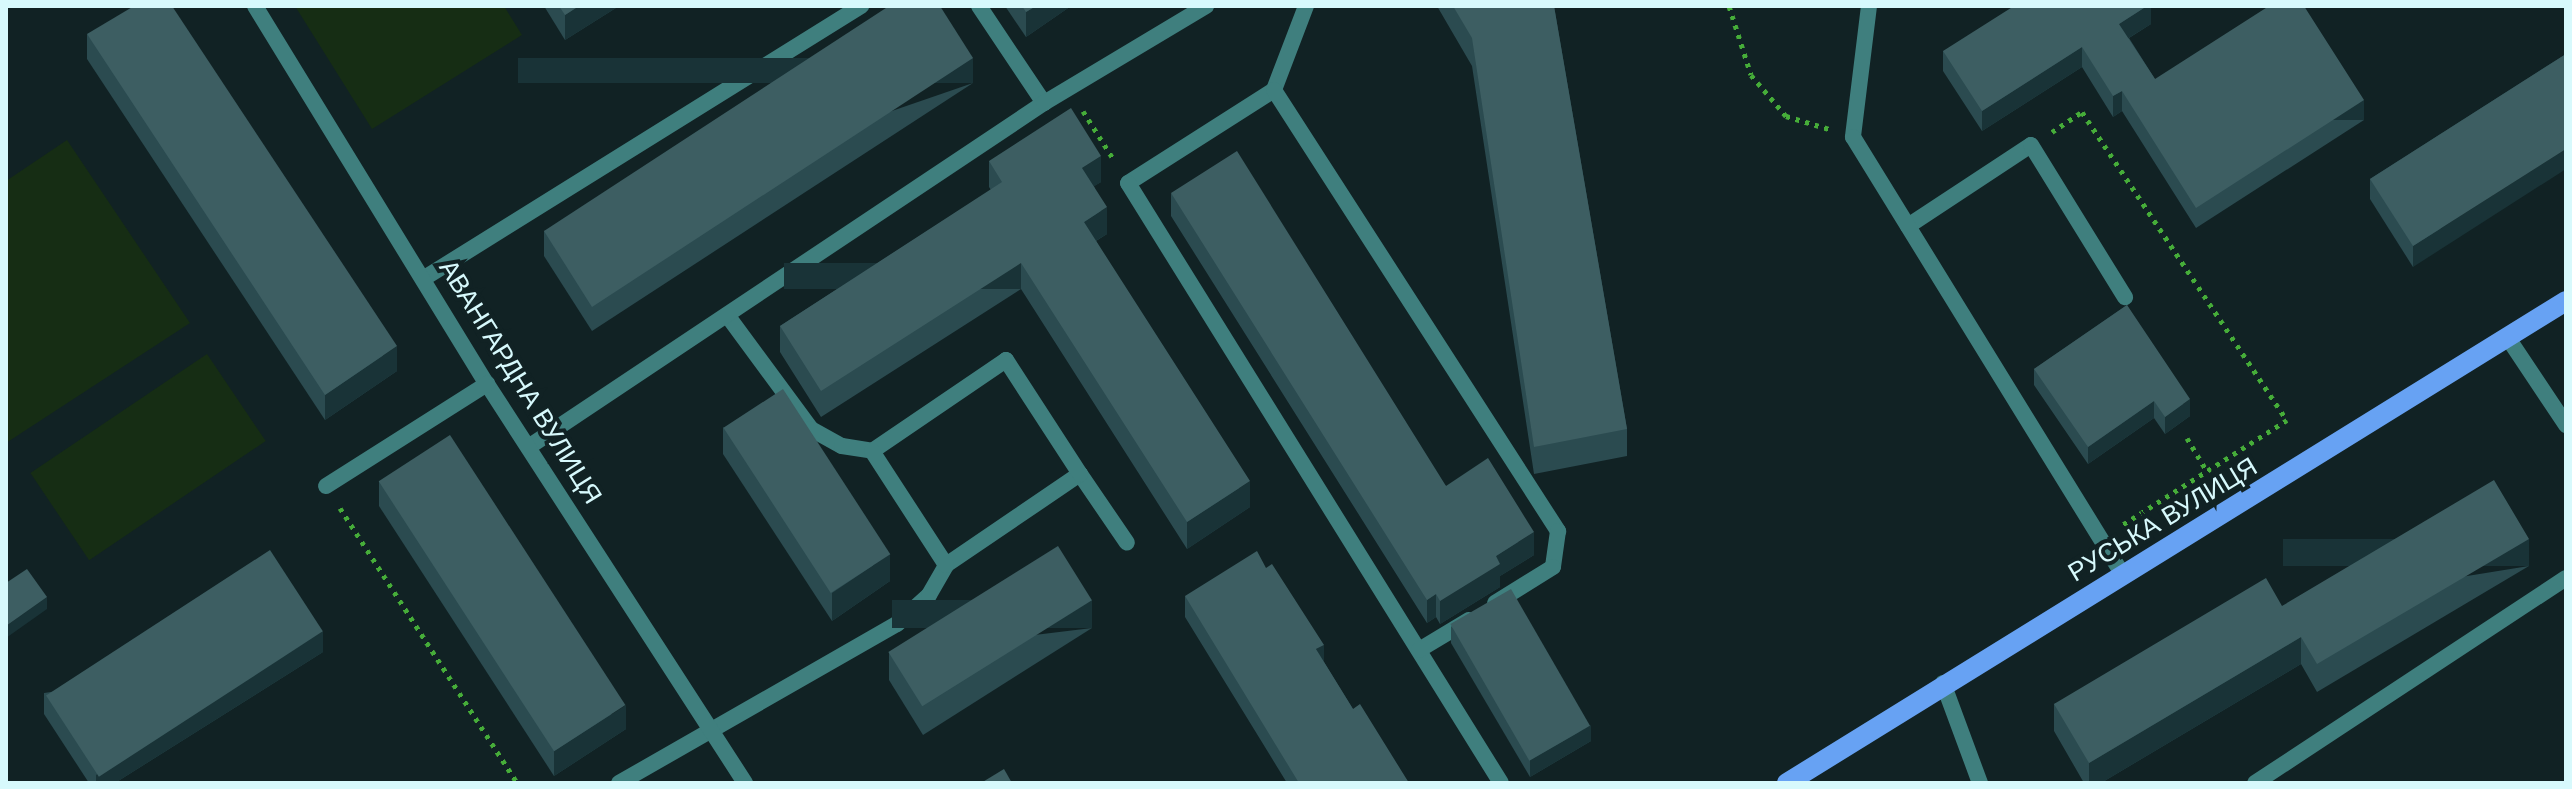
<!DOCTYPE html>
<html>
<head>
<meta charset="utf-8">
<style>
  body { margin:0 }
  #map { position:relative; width:2572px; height:789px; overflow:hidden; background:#112224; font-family:Helvetica,sans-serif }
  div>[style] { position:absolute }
  .green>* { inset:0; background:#162d14; transform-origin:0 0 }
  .path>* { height:5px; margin-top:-2.5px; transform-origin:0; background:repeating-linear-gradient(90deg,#46ad39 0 4px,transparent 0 10px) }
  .lane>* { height:16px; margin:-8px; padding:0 8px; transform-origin:8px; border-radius:8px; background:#3f7f7e }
  .street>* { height:16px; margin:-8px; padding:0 8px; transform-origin:8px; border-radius:8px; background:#3f7f7e }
  .primary>* { height:20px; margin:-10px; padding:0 10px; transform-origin:10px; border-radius:10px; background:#67a2f3 }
  .wall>* { inset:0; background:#2b4b50 }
  .shaded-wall>* { inset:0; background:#193337; transform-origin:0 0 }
  .building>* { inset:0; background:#3d5e62; transform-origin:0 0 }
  span { translate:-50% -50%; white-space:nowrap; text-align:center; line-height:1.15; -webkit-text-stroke:8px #112224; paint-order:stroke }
  .street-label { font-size:26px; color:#d7f9fc }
  .frame { position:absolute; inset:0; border:8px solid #d7f9fc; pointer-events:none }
</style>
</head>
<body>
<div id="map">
  <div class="green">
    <div style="clip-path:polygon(295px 6px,504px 6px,522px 35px,372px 129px)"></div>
    <div style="clip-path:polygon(67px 140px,190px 323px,6px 443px,6px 181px)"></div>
    <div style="left:207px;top:354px;width:105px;height:213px;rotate:56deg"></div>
  </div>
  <div class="path">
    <div style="left:1729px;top:6px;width:72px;rotate:72.3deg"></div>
    <div style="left:1751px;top:75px;width:54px;rotate:49.5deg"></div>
    <div style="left:1786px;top:116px;width:45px;rotate:16.8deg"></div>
    <div style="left:1083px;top:111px;width:58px;rotate:57.7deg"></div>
    <div style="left:2052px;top:132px;width:36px;rotate:-34deg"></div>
    <div style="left:2082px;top:112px;width:370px;rotate:56.4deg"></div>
    <div style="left:2287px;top:420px;width:196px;rotate:147.5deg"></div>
    <div style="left:2187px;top:438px;width:39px;rotate:59deg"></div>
    <div style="left:340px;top:508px;width:327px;rotate:57.2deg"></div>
  </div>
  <div class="lane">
    <div style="left:979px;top:6px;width:117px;rotate:56.2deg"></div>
    <div style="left:1306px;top:6px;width:90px;rotate:110.9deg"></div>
    <div style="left:1274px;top:90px;width:173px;rotate:147.5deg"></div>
    <div style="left:1128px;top:183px;width:706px;rotate:58.13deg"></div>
    <div style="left:1274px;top:90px;width:525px;rotate:57.22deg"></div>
    <div style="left:1558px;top:531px;width:36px;rotate:98deg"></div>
    <div style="left:1553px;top:567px;width:68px;rotate:148.2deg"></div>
    <div style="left:1908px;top:226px;width:147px;rotate:-33.4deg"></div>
    <div style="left:2031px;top:145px;width:179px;rotate:58.3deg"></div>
    <div style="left:426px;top:277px;width:513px;rotate:-31.92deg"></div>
    <div style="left:727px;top:315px;width:142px;rotate:53.6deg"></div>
    <div style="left:811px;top:429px;width:35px;rotate:29deg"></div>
    <div style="left:842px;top:446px;width:30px;rotate:9deg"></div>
    <div style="left:2508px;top:338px;width:105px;rotate:56.3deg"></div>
    <div style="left:530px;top:446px;width:618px;rotate:-33.72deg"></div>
    <div style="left:1044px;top:103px;width:189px;rotate:-30.9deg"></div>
    <div style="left:1080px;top:474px;width:83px;rotate:55.7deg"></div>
    <div style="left:1419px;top:650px;width:58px;rotate:-31deg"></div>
    <div style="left:619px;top:783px;width:320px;rotate:-29.8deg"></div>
    <div style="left:897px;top:624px;width:43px;rotate:-42.2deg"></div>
    <div style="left:929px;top:595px;width:34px;rotate:-60deg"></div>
    <div style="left:946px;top:565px;width:162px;rotate:-34.2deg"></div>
    <div style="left:1080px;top:474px;width:136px;rotate:-123deg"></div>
    <div style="left:1006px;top:360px;width:162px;rotate:145.8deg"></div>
    <div style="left:872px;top:451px;width:136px;rotate:57deg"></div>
    <div style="left:2255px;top:783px;width:372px;rotate:-33.4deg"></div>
  </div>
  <div class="street">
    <div style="left:255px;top:6px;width:444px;rotate:58.5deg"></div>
    <div style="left:487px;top:384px;width:475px;rotate:57.1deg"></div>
    <div style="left:1869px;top:6px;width:132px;rotate:97deg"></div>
    <div style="left:1853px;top:137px;width:515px;rotate:58.35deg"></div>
    <div style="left:326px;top:486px;width:191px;rotate:-32.4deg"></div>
    <div style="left:1943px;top:683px;width:107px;rotate:69.7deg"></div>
  </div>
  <div class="primary">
    <div style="left:1787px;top:783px;width:916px;rotate:-31.75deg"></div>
  </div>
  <div class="wall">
    <div style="clip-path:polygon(544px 6px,619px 6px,565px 40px)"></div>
    <div style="clip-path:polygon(1005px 6px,1071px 6px,1026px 37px)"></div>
    <div style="clip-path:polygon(1437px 6px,1554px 6px,1627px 429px,1627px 456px,1534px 474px,1472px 66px)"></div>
    <div style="clip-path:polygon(2151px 6px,2151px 24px,2129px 38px,2155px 79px,2364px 120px,2196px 228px,2122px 111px,2113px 117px,2082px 67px,1982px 131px,1943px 71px,1943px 51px)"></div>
    <div style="clip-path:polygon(87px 34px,397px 371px,325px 420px,87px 59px)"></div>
    <div style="clip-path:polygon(2566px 54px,2413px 267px,2370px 199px,2370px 179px)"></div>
    <div style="clip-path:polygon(973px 83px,592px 331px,544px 256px,544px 231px)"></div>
    <div style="clip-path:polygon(989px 161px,1101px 182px,1094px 186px,1107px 234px,1096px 241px,1250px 507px,1187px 549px,1021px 289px,821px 417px,780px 352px,780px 326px,991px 190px,989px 187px)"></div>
    <div style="clip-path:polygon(1171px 193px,1446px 486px,1534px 555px,1500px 576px,1500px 587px,1440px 624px,1436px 617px,1427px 623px,1171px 216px)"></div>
    <div style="clip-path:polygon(2127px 305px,2190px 416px,2165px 434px,2154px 418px,2088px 464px,2034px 385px,2034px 369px)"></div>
    <div style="clip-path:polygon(723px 427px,890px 581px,832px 621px,723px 454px)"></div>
    <div style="clip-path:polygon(379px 481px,626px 729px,554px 776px,379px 506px)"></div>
    <div style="clip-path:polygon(2529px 566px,2317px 692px,2301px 664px,2101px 783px,2084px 783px,2054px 731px,2054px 704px,2282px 606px)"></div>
    <div style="clip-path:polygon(1185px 596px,1324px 662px,1353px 709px,1409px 783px,1287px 783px,1185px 617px)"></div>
    <div style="clip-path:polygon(1451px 626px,1591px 741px,1530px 777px,1451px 643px)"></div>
    <div style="clip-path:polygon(1092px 628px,923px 735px,889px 680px,889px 653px)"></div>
    <div style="clip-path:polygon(323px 652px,115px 783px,89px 783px,44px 714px,44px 693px)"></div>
  </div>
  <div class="shaded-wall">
    <div style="clip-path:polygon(579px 6px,619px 6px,565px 40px,565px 15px)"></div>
    <div style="clip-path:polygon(1036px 6px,1071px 6px,1026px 37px,1026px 12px)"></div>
    <div style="clip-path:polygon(2147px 6px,2151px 6px,2151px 24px,2119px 44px,2119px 24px)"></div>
    <div style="clip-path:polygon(2082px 47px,2082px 67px,1982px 131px,1982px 111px)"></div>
    <div style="left:973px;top:58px;width:25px;height:455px;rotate:90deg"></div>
    <div style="clip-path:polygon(2122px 91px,2122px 111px,2113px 117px,2113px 96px)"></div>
    <div style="left:2364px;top:100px;width:20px;height:200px;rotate:90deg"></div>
    <div style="clip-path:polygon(2566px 149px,2566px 169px,2413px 267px,2413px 246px)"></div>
    <div style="clip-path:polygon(1101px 156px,1101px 182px,1082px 194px,1082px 168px)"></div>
    <div style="clip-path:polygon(1107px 207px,1107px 234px,1084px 248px,1084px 222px)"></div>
    <div style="left:1021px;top:263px;width:26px;height:237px;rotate:90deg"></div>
    <div style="clip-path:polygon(397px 346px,397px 371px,325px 420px,325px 395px)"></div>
    <div style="clip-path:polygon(2190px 399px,2190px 416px,2165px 434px,2165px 417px)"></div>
    <div style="clip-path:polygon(2154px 401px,2154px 418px,2088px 464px,2088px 447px)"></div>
    <div style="clip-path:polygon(1250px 481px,1250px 507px,1187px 549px,1187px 522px)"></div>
    <div style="clip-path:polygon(1534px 532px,1534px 555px,1500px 576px,1500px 587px,1440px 624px,1440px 601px,1496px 556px)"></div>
    <div style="left:2529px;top:539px;width:27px;height:246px;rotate:90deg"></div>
    <div style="clip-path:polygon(890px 554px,890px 581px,832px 621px,832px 593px)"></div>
    <div style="clip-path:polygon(1436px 594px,1436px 617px,1427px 623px,1427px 600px)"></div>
    <div style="clip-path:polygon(47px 597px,47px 609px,6px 638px,6px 626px)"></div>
    <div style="left:1092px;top:600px;width:28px;height:200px;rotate:90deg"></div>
    <div style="clip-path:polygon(323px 631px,323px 652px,115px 783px,96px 783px,96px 775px)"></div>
    <div style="clip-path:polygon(2301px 637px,2301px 664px,2101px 783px,2089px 783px,2089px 763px)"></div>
    <div style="clip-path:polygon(1324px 645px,1324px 665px,1316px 649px)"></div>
    <div style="clip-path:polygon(626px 705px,626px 729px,554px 776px,554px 751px)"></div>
    <div style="clip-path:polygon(1591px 725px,1591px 741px,1530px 777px,1530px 760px)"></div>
  </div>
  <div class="building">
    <div style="clip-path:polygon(134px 6px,172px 6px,397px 346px,325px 395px,87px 34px)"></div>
    <div style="clip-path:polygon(559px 6px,579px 6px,565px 15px)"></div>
    <div style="clip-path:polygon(889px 6px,940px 6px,973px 58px,592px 307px,544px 231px)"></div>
    <div style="clip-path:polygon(1022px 6px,1036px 6px,1026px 12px)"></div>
    <div style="clip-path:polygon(1453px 6px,1554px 6px,1627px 429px,1534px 447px,1472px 38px)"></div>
    <div style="clip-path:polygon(2014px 6px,2147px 6px,2119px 24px,2155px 79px,2269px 6px,2304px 6px,2364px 100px,2196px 208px,2122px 91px,2113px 96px,2082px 47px,1982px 111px,1943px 51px)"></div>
    <div style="clip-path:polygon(2566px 54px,2566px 149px,2413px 246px,2370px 179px)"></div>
    <div style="clip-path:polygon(1071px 108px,1101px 156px,1082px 168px,1107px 207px,1084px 222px,1250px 481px,1187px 522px,1021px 263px,821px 391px,780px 326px,1002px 182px,989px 161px)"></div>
    <div style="clip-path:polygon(1237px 151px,1446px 486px,1488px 458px,1534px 532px,1496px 556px,1500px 564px,1440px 601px,1436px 594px,1427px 600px,1171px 193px)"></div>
    <div style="clip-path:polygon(2127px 305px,2190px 399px,2165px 417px,2154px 401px,2088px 447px,2034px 369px)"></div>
    <div style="left:783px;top:389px;width:197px;height:71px;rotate:57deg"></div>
    <div style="left:450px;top:435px;width:322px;height:85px;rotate:57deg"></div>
    <div style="clip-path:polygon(2494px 480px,2529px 539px,2317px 664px,2301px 637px,2089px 763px,2054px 704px,2266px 578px,2282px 606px)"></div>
    <div style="left:1058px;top:546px;width:64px;height:200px;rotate:58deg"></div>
    <div style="left:270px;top:550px;width:97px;height:267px;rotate:57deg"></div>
    <div style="clip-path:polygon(1257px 551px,1266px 568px,1272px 564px,1324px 645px,1316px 649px,1353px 709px,1360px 704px,1409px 783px,1299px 783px,1185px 596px)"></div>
    <div style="clip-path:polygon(27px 569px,47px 597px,6px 626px,6px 583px)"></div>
    <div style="left:1511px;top:589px;width:158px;height:70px;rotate:60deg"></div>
    <div style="clip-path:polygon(1004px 769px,1012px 783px,981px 783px)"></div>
  </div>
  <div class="street-label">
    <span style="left:520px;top:382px;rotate:58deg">АВАНГАРДНА ВУЛИЦЯ</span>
    <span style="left:2163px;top:520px;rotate:-31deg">РУСЬКА ВУЛИЦЯ</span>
  </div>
  <div class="frame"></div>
</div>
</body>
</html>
